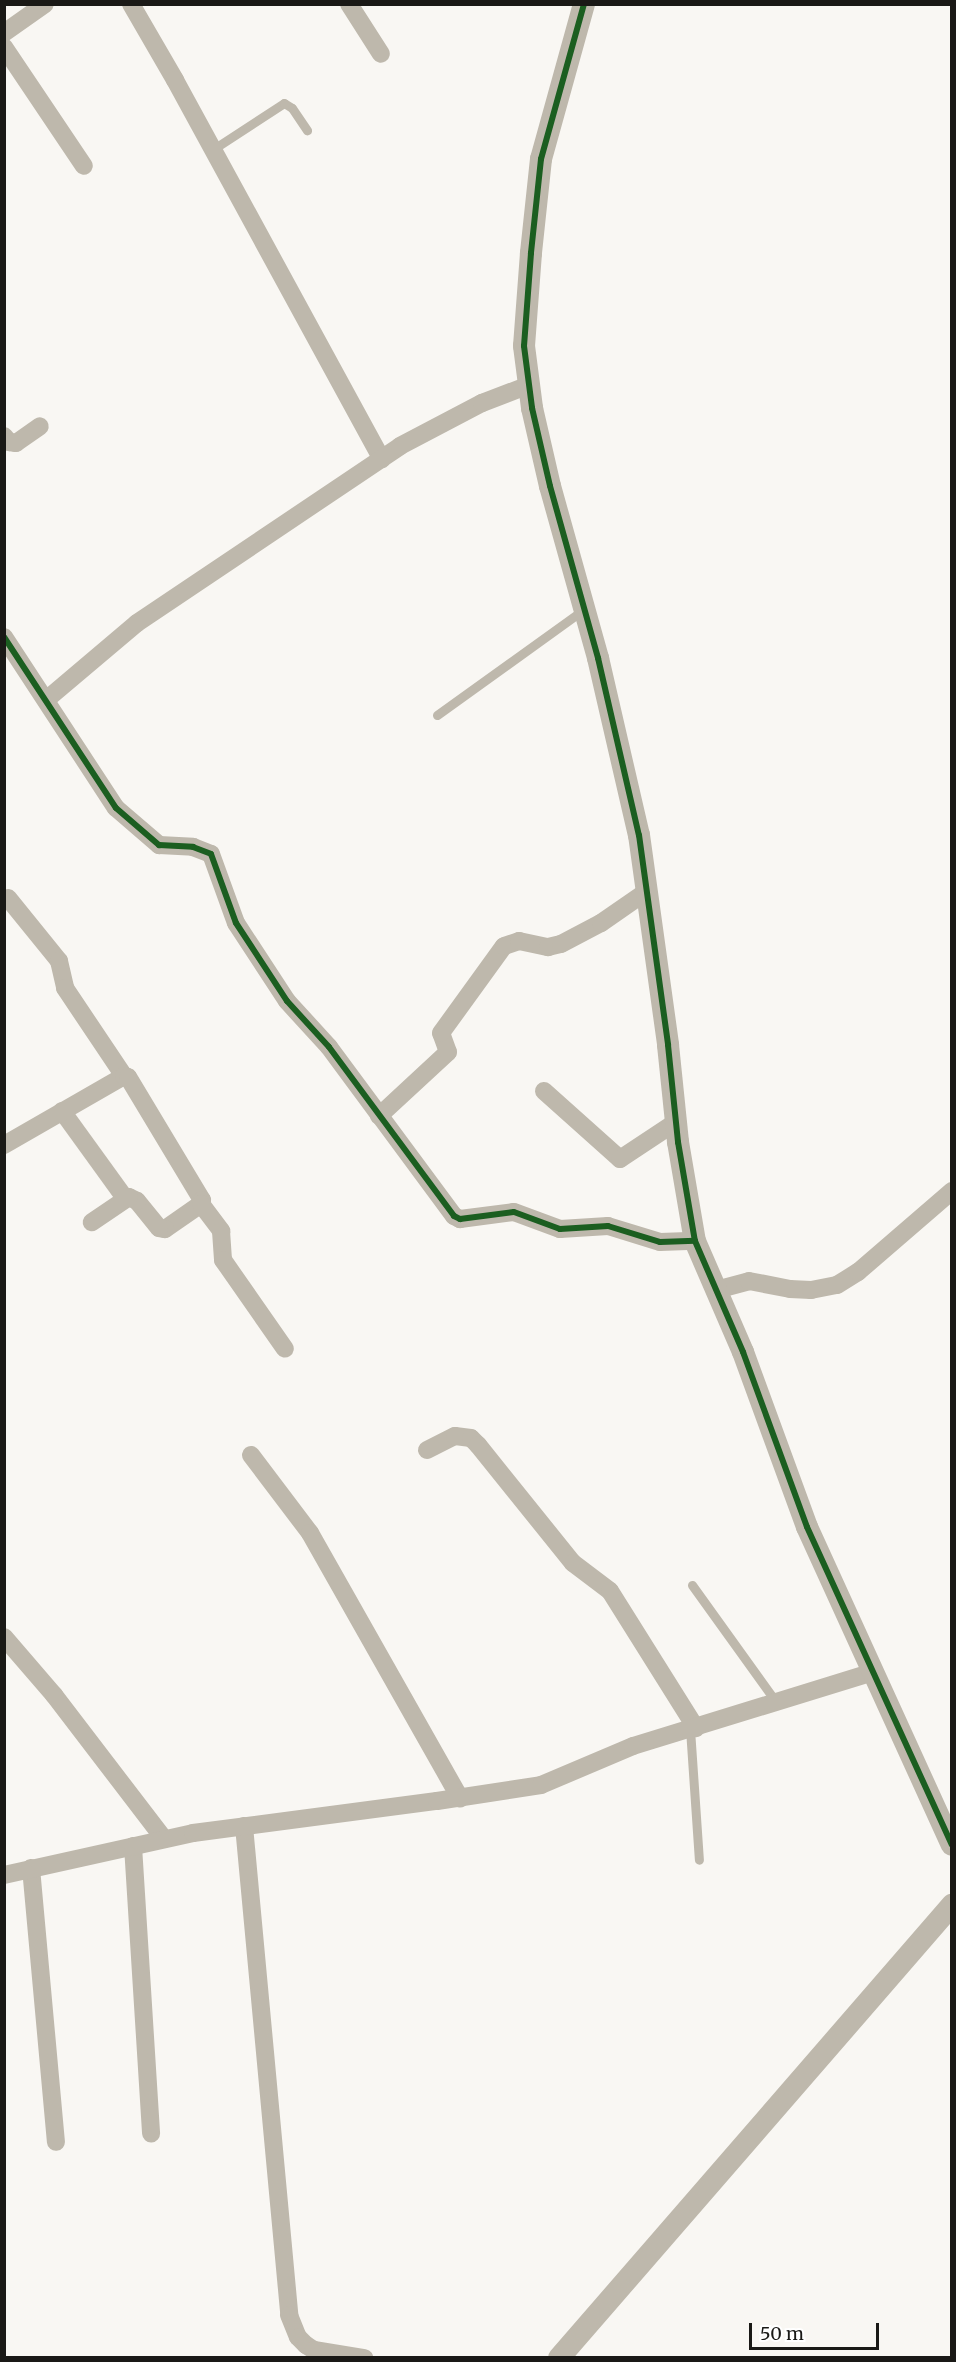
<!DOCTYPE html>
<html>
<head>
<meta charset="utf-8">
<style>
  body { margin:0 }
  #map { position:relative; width:956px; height:2362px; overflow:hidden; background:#f9f7f3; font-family:Merriweather,serif }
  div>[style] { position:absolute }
  .service>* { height:9px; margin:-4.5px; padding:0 4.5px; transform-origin:4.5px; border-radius:4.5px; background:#beb8ac }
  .minor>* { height:18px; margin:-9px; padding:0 9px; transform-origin:9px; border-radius:9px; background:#beb8ac }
  .tertiary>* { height:22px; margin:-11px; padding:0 11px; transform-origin:11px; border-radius:11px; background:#beb8ac }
  .cycleway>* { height:6px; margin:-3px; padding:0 3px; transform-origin:3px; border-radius:3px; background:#1b5e20 }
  span { translate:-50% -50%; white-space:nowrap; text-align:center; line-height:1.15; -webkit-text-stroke:5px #fff; paint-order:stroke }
  .frame { position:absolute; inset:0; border:6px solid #1a1916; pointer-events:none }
  .scale { position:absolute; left:749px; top:2323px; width:130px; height:27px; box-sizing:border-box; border:3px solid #1a1916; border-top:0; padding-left:8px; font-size:18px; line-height:21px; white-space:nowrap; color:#1a1916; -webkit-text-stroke:4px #fff; paint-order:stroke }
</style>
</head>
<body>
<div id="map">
  <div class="service">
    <div style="left:212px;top:150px;width:86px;rotate:-33.1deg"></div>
    <div style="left:284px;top:103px;width:9px;rotate:32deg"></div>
    <div style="left:292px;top:108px;width:27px;rotate:56deg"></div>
    <div style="left:437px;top:715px;width:180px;rotate:-35.7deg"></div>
    <div style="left:692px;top:1585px;width:144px;rotate:54.3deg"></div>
    <div style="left:690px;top:1729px;width:131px;rotate:86.1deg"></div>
  </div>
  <div class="minor">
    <div style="left:131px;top:4px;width:88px;rotate:59.9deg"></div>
    <div style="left:175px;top:80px;width:432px;rotate:61.4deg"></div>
    <div style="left:349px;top:4px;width:59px;rotate:57.4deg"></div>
    <div style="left:4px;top:33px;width:50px;rotate:-35.3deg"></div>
    <div style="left:4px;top:47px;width:143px;rotate:56.1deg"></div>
    <div style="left:4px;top:436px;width:8px;rotate:50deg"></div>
    <div style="left:9px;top:442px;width:7px;rotate:8deg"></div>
    <div style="left:16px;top:443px;width:29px;rotate:-35deg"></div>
    <div style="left:4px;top:637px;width:204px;rotate:56.8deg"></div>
    <div style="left:116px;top:808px;width:57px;rotate:40.7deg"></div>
    <div style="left:159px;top:845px;width:34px;rotate:3deg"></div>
    <div style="left:193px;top:847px;width:19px;rotate:21deg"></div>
    <div style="left:211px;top:854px;width:73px;rotate:70.1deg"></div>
    <div style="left:236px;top:923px;width:93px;rotate:56.8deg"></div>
    <div style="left:287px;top:1001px;width:62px;rotate:47.6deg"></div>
    <div style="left:329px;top:1047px;width:210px;rotate:53.5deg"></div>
    <div style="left:454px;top:1216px;width:7px;rotate:27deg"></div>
    <div style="left:460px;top:1219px;width:54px;rotate:-7.4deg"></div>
    <div style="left:514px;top:1212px;width:49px;rotate:20.3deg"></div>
    <div style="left:560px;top:1229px;width:48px;rotate:-3.6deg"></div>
    <div style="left:608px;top:1226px;width:54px;rotate:17.1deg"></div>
    <div style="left:660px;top:1242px;width:35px;rotate:-2deg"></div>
    <div style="left:46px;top:700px;width:119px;rotate:-40.2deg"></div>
    <div style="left:137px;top:623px;width:317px;rotate:-33.9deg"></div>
    <div style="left:400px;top:446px;width:93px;rotate:-27.7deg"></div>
    <div style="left:482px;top:403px;width:50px;rotate:-21deg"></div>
    <div style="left:8px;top:898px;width:81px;rotate:51deg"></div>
    <div style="left:59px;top:961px;width:28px;rotate:77deg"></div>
    <div style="left:65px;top:988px;width:106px;rotate:56.2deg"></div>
    <div style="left:544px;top:1091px;width:102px;rotate:41.8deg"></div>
    <div style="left:620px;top:1159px;width:67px;rotate:-33.5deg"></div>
    <div style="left:62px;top:1111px;width:107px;rotate:54.1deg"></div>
    <div style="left:379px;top:1116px;width:94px;rotate:-42.8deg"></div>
    <div style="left:448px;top:1052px;width:20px;rotate:-110deg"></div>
    <div style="left:441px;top:1033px;width:107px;rotate:-54.1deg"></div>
    <div style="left:504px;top:946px;width:16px;rotate:-18deg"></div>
    <div style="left:519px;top:941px;width:30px;rotate:12deg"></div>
    <div style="left:548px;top:947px;width:13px;rotate:-13deg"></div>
    <div style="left:561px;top:944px;width:45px;rotate:-27.7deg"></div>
    <div style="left:601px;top:923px;width:56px;rotate:-34.8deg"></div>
    <div style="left:4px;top:1145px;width:138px;rotate:-29.9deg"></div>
    <div style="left:124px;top:1076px;width:4px;rotate:14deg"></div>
    <div style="left:128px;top:1077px;width:144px;rotate:59deg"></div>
    <div style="left:202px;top:1200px;width:4px;rotate:104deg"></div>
    <div style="left:201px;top:1204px;width:44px;rotate:145.2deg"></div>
    <div style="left:165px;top:1229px;width:6px;rotate:-171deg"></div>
    <div style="left:159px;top:1228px;width:35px;rotate:-129deg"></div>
    <div style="left:137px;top:1201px;width:9px;rotate:-153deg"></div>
    <div style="left:129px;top:1197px;width:45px;rotate:146deg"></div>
    <div style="left:201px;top:1204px;width:34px;rotate:53deg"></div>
    <div style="left:221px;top:1231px;width:29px;rotate:86deg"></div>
    <div style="left:223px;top:1260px;width:108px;rotate:55.1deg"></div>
    <div style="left:716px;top:1290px;width:34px;rotate:-15deg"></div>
    <div style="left:749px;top:1281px;width:42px;rotate:11deg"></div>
    <div style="left:790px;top:1289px;width:21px;rotate:3deg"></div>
    <div style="left:811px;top:1290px;width:26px;rotate:-11deg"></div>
    <div style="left:837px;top:1285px;width:25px;rotate:-32deg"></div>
    <div style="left:858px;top:1272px;width:124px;rotate:-40.8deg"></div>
    <div style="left:427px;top:1450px;width:31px;rotate:-27deg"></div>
    <div style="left:455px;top:1436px;width:16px;rotate:7deg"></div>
    <div style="left:471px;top:1438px;width:10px;rotate:45deg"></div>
    <div style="left:478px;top:1445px;width:151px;rotate:51.2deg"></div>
    <div style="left:573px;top:1563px;width:46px;rotate:37.1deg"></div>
    <div style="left:610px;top:1591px;width:162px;rotate:57.9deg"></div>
    <div style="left:251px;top:1455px;width:98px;rotate:52.9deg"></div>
    <div style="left:310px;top:1533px;width:305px;rotate:60.5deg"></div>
    <div style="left:4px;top:1637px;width:77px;rotate:49.2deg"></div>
    <div style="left:54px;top:1695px;width:181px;rotate:52.6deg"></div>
    <div style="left:244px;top:1826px;width:491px;rotate:84.7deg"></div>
    <div style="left:289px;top:2315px;width:24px;rotate:68deg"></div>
    <div style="left:298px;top:2337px;width:11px;rotate:45deg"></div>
    <div style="left:306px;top:2345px;width:9px;rotate:32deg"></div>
    <div style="left:314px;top:2350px;width:51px;rotate:9.1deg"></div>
    <div style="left:133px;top:1846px;width:288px;rotate:86.4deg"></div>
    <div style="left:31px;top:1868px;width:275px;rotate:84.8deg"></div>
    <div style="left:4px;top:1875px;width:194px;rotate:-12.5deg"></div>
    <div style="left:193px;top:1833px;width:246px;rotate:-7.5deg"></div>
    <div style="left:437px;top:1801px;width:105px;rotate:-8.7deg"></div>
    <div style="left:541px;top:1785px;width:100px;rotate:-23deg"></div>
    <div style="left:633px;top:1746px;width:251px;rotate:-17.1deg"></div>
  </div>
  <div class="tertiary">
    <div style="left:584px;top:4px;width:161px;rotate:105.5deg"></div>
    <div style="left:541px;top:159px;width:95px;rotate:96.1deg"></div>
    <div style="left:531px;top:253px;width:93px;rotate:94.3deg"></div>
    <div style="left:524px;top:346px;width:63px;rotate:82.6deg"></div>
    <div style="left:532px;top:408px;width:80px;rotate:77deg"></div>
    <div style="left:550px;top:486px;width:179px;rotate:74.4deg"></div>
    <div style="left:598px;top:658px;width:182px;rotate:77deg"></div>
    <div style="left:639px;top:835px;width:212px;rotate:82.1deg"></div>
    <div style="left:668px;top:1045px;width:98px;rotate:84.1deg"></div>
    <div style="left:678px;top:1142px;width:100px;rotate:80.3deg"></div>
    <div style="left:695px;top:1241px;width:121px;rotate:66.6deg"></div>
    <div style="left:743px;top:1352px;width:186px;rotate:69.9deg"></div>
    <div style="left:807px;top:1527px;width:349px;rotate:65.5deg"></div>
    <div style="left:559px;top:2358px;width:600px;rotate:-49.06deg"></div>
  </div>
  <div class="cycleway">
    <div style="left:584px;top:4px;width:161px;rotate:105.5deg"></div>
    <div style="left:541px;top:159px;width:95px;rotate:96.1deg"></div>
    <div style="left:531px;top:253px;width:93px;rotate:94.3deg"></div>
    <div style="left:524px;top:346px;width:63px;rotate:82.6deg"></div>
    <div style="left:532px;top:408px;width:80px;rotate:77deg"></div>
    <div style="left:550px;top:486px;width:179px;rotate:74.4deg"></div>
    <div style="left:598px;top:658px;width:182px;rotate:77deg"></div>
    <div style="left:639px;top:835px;width:212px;rotate:82.1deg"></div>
    <div style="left:668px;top:1045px;width:98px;rotate:84.1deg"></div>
    <div style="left:678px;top:1142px;width:100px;rotate:80.3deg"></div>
    <div style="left:695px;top:1241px;width:121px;rotate:66.6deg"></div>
    <div style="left:743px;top:1352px;width:186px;rotate:69.9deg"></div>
    <div style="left:807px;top:1527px;width:349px;rotate:65.5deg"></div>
    <div style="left:4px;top:637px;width:204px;rotate:56.8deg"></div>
    <div style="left:116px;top:808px;width:57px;rotate:40.7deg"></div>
    <div style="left:159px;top:845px;width:34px;rotate:3deg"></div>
    <div style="left:193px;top:847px;width:19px;rotate:21deg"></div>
    <div style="left:211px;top:854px;width:73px;rotate:70.1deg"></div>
    <div style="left:236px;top:923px;width:93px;rotate:56.8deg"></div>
    <div style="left:287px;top:1001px;width:62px;rotate:47.6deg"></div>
    <div style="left:329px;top:1047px;width:210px;rotate:53.5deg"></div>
    <div style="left:454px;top:1216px;width:7px;rotate:27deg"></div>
    <div style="left:460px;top:1219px;width:54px;rotate:-7.4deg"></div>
    <div style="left:514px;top:1212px;width:49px;rotate:20.3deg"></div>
    <div style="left:560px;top:1229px;width:48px;rotate:-3.6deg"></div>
    <div style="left:608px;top:1226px;width:54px;rotate:17.1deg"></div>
    <div style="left:660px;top:1242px;width:35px;rotate:-2deg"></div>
  </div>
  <div class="frame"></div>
  <div class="scale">50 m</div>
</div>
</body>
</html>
